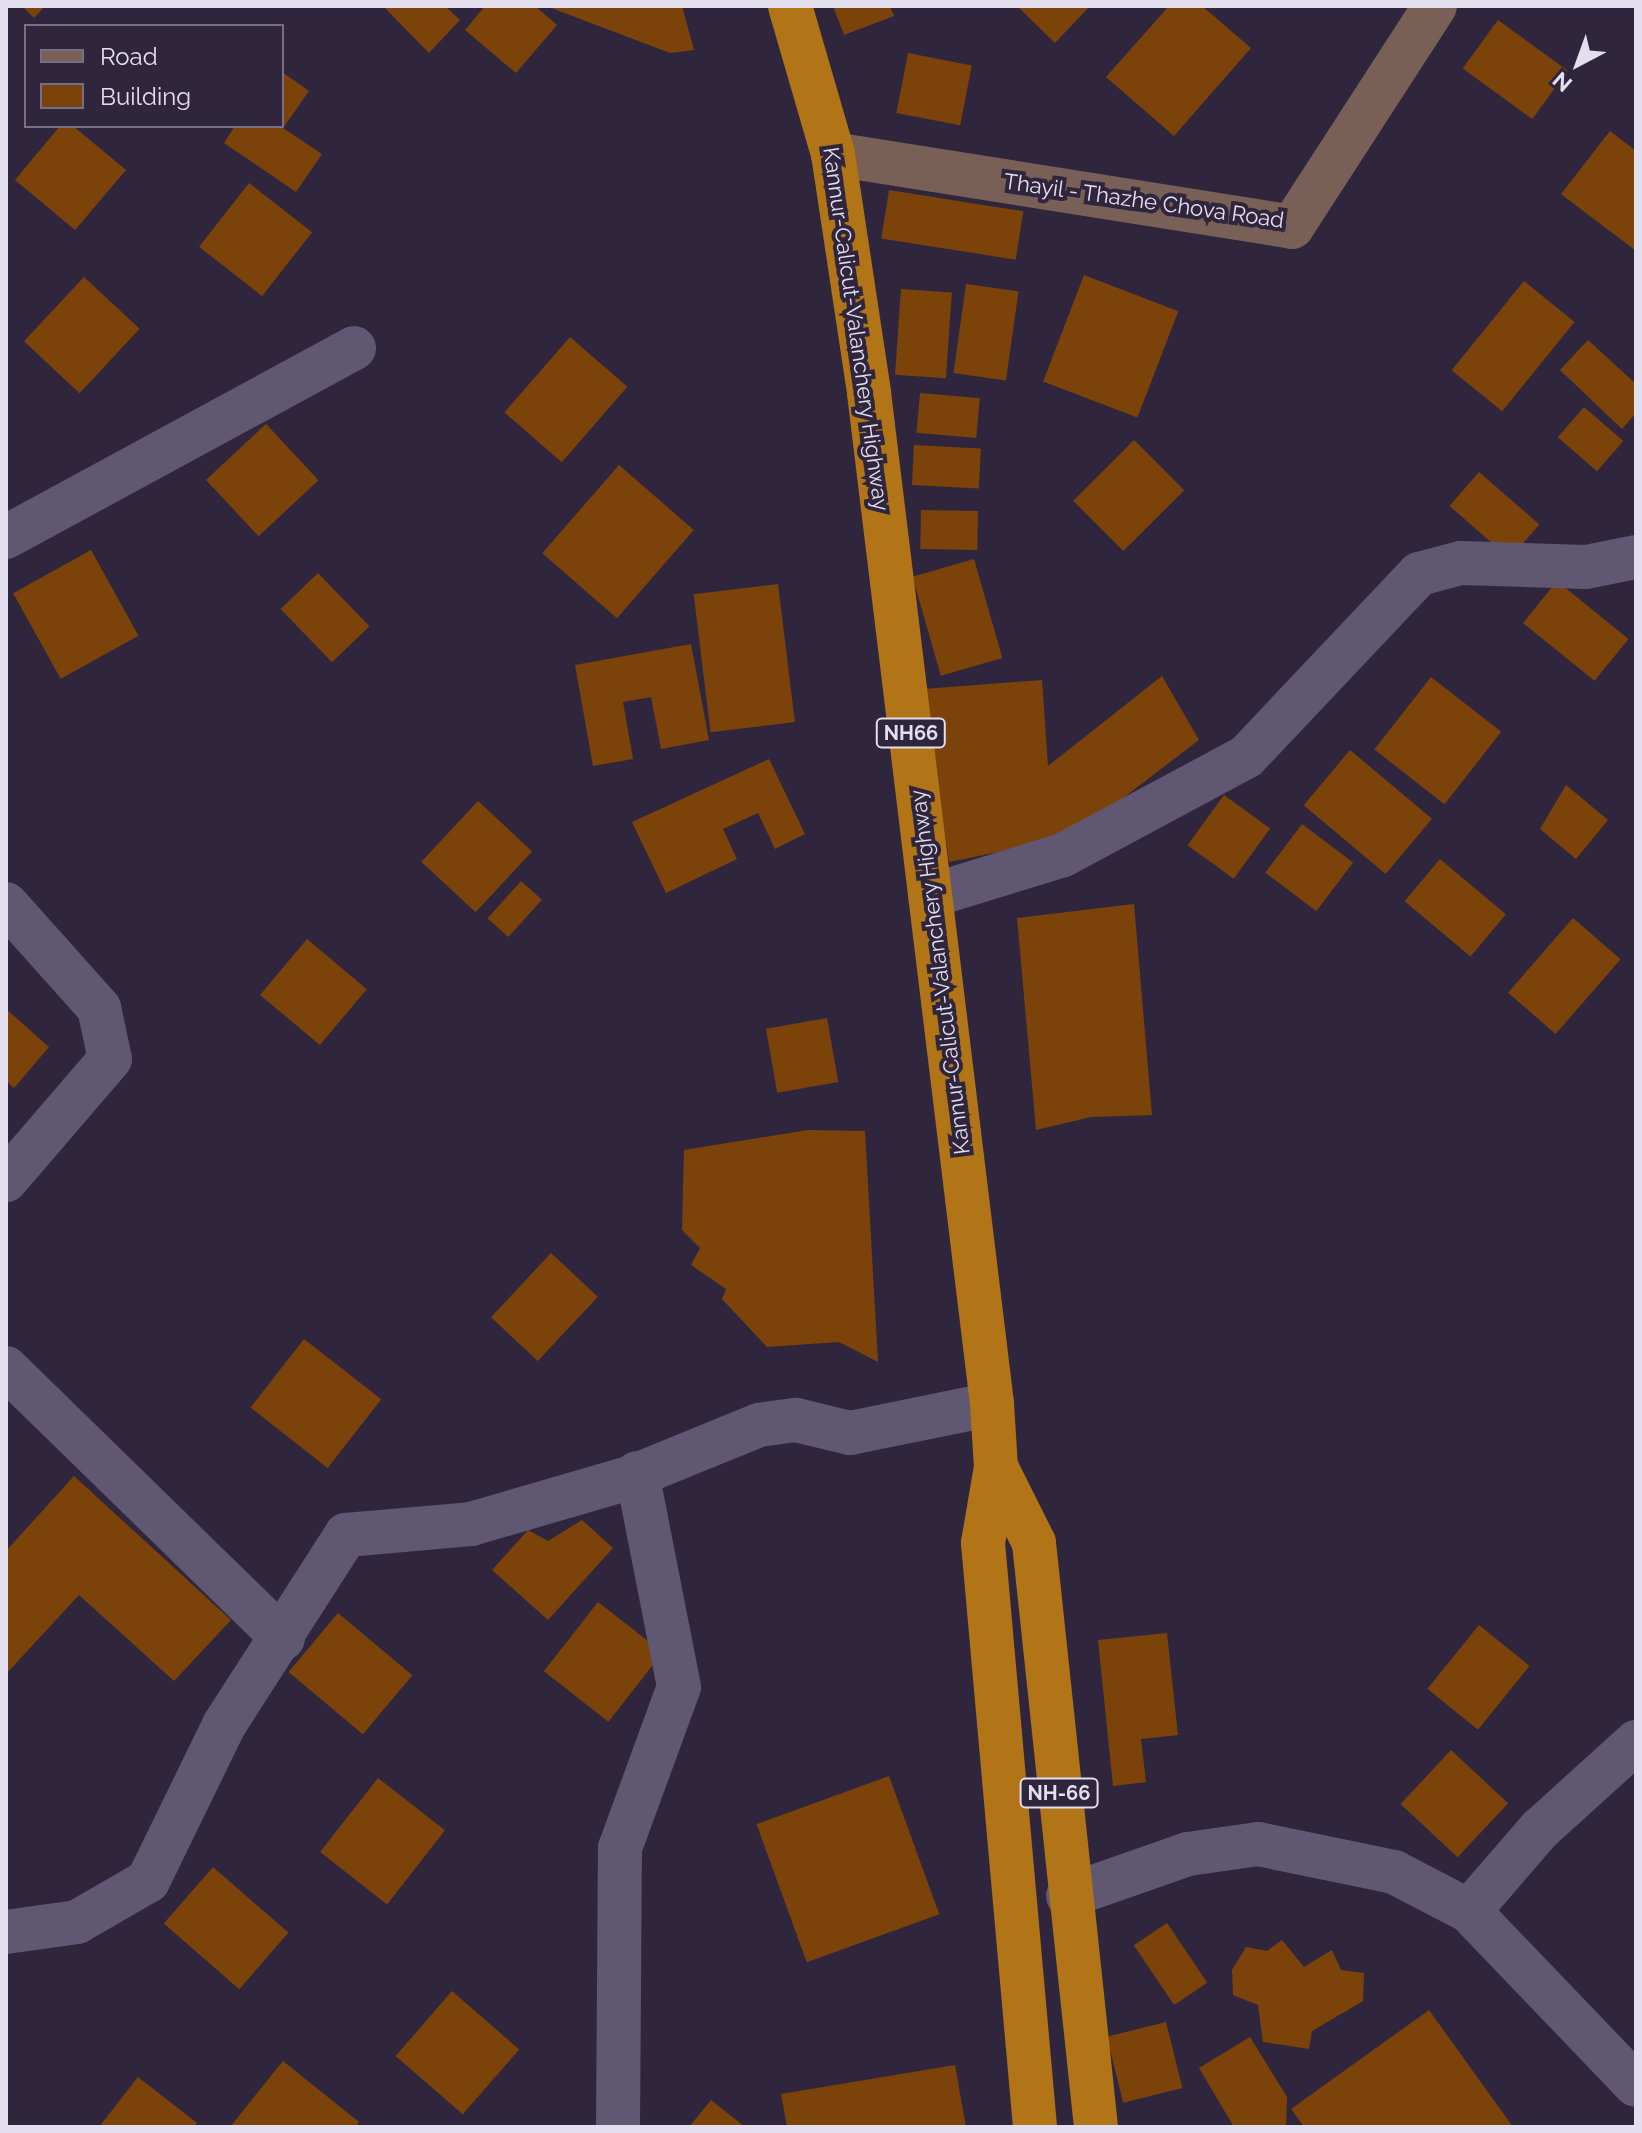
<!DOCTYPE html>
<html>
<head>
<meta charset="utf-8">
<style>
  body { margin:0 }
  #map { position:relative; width:1642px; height:2133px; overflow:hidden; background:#2f263e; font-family:Raleway,sans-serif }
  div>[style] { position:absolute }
  .building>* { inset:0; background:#7b4309; transform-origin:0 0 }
  .street>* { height:44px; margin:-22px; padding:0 22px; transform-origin:22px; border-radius:22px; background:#605772 }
  .secondary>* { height:44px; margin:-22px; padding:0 22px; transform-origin:22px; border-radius:22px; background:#786057 }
  .highway>* { height:44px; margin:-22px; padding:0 22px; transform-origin:22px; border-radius:22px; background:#b17417 }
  span { translate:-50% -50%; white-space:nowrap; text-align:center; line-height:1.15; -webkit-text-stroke:8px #2f263e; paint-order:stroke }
  .shield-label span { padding:2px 6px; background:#2f263e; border:2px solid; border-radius:6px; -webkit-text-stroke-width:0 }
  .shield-label { font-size:20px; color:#e4dfef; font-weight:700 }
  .street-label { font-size:22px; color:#e4dfef }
  .frame { position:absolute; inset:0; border:8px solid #e4dfef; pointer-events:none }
  .legend { position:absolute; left:24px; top:24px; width:260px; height:104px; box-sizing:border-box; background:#2f263e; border:2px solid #777085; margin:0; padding:10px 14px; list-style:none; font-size:24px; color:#e4dfef }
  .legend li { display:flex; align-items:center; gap:16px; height:40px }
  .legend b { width:40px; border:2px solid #777085 }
  .north { position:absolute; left:1538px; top:24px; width:80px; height:80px; -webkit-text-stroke:6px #2f263e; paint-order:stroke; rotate:221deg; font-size:22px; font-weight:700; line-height:32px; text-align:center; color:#e4dfef }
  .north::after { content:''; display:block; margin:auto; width:28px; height:36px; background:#e4dfef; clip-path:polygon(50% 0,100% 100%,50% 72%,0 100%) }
</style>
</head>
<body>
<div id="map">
  <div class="building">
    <div style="clip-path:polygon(22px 6px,45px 6px,34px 18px)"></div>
    <div style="clip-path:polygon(383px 6px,445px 6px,460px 20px,429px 53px)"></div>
    <div style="clip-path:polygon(485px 6px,535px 6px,557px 25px,516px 73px,465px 30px)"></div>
    <div style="clip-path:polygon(546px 6px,682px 6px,694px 50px,670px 53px)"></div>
    <div style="clip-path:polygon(833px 6px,890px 6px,894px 16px,844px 35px)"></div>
    <div style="clip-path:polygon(1017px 6px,1090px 6px,1055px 43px)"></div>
    <div style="clip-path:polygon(1169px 6px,1202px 6px,1251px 48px,1174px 136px,1106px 77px)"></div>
    <div style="left:1498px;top:20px;width:86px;height:60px;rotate:36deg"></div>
    <div style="left:908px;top:53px;width:65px;height:61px;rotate:11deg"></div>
    <div style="clip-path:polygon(282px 72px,309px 91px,283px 128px,322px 154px,296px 192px,224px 143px,235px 126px,282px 126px)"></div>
    <div style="clip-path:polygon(60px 126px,73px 126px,126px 170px,75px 230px,15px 180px)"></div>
    <div style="clip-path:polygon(1610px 131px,1636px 151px,1636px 251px,1561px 194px)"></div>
    <div style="left:249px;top:183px;width:80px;height:81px;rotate:38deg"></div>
    <div style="left:889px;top:190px;width:136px;height:49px;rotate:9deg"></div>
    <div style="left:1084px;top:275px;width:101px;height:114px;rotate:21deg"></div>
    <div style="left:84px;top:277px;width:76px;height:88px;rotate:43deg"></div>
    <div style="left:1524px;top:281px;width:65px;height:115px;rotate:39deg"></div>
    <div style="left:966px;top:284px;width:53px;height:90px;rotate:8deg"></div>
    <div style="left:901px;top:289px;width:51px;height:86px;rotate:4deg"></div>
    <div style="left:570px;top:337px;width:76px;height:100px;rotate:41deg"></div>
    <div style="clip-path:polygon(1588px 340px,1636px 384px,1636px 413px,1622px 429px,1560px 370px)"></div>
    <div style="left:920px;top:393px;width:60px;height:40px;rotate:5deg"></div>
    <div style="left:1584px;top:407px;width:52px;height:40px;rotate:41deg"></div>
    <div style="left:266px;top:424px;width:77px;height:82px;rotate:47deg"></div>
    <div style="left:1134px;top:440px;width:71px;height:86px;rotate:45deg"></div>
    <div style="left:914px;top:445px;width:67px;height:40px;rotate:3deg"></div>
    <div style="left:619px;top:465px;width:99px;height:117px;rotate:41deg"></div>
    <div style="left:1479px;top:472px;width:80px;height:45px;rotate:41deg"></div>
    <div style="left:921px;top:510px;width:57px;height:39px;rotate:1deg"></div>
    <div style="left:91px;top:550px;width:98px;height:89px;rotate:61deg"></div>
    <div style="left:974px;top:559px;width:103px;height:64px;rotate:74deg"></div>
    <div style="left:318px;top:573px;width:74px;height:52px;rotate:46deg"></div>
    <div style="left:1557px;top:581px;width:92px;height:54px;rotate:39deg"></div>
    <div style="left:778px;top:584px;width:139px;height:85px;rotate:83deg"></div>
    <div style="clip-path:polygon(691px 644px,709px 740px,661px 749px,651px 697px,623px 702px,633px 759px,593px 766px,575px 665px)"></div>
    <div style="clip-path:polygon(1162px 676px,1199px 740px,1072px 837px,949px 862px,924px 689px,1042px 680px,1048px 766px)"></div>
    <div style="left:1431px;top:677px;width:89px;height:92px;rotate:38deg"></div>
    <div style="left:1350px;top:750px;width:107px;height:72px;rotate:40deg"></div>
    <div style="clip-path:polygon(769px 759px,805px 834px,775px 849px,758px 813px,723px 829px,737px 859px,666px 893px,632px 822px)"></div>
    <div style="clip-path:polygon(1566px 785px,1608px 820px,1576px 859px,1540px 829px)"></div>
    <div style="left:1224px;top:795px;width:57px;height:62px;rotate:36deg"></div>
    <div style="left:478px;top:801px;width:74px;height:83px;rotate:43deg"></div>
    <div style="left:1302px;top:824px;width:64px;height:61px;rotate:37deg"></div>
    <div style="left:1440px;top:859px;width:86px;height:55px;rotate:40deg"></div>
    <div style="left:521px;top:881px;width:28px;height:50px;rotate:42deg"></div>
    <div style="clip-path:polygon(1134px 904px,1152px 1115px,1091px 1117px,1036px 1130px,1017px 918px)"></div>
    <div style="left:1573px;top:918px;width:63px;height:99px;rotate:41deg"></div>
    <div style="left:307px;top:939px;width:78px;height:73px;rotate:40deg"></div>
    <div style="clip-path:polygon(6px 1009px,49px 1047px,14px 1088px,6px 1081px)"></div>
    <div style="left:827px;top:1018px;width:65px;height:62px;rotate:80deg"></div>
    <div style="clip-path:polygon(808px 1130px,865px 1131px,878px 1362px,839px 1342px,767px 1347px,722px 1299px,726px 1289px,691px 1265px,700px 1248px,682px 1230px,684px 1150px)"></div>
    <div style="left:551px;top:1253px;width:64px;height:88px;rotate:43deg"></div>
    <div style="left:304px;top:1339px;width:98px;height:87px;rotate:38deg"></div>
    <div style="clip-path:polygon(74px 1476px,231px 1620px,174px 1681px,79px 1595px,6px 1674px,6px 1551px)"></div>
    <div style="clip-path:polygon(582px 1520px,613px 1548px,548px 1620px,492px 1570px,528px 1530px,548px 1541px)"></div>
    <div style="left:598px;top:1602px;width:82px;height:88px;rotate:38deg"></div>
    <div style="left:338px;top:1613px;width:97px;height:77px;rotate:40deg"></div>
    <div style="left:1479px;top:1625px;width:65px;height:82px;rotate:39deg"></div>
    <div style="clip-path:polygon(1167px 1633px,1178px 1735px,1141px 1739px,1146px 1782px,1113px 1786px,1098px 1640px)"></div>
    <div style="left:1451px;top:1750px;width:78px;height:74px;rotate:43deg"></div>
    <div style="left:889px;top:1776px;width:147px;height:141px;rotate:70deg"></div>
    <div style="left:378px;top:1778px;width:85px;height:94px;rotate:38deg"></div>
    <div style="left:213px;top:1867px;width:100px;height:75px;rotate:41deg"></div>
    <div style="left:1167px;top:1923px;width:72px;height:40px;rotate:56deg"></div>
    <div style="clip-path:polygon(1282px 1940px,1304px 1967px,1332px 1950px,1341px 1970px,1364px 1973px,1363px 2001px,1312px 2031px,1309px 2049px,1263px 2042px,1258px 2005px,1233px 1995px,1232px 1970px,1246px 1947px,1267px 1951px)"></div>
    <div style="left:452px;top:1991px;width:89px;height:86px;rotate:41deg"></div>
    <div style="clip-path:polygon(1429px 2010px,1513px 2127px,1304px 2127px,1291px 2109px)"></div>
    <div style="left:1166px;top:2022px;width:68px;height:61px;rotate:76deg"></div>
    <div style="clip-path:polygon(1250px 2037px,1287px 2097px,1286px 2127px,1234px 2127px,1199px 2068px)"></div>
    <div style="clip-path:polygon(283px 2061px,359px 2122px,356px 2127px,230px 2127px)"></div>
    <div style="clip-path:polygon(955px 2065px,966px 2127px,787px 2127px,781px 2094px)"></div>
    <div style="clip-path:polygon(138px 2077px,197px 2123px,194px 2127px,99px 2127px)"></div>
    <div style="clip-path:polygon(711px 2100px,745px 2127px,689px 2127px)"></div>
  </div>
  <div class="street">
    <div style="left:6px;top:537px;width:396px;rotate:-28.5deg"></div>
    <div style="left:930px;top:896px;width:139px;rotate:-17.1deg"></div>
    <div style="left:1063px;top:855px;width:208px;rotate:-28.2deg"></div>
    <div style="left:1246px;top:757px;width:252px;rotate:-46.6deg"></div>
    <div style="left:1419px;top:574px;width:43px;rotate:-14.7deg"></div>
    <div style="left:1461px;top:563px;width:125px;rotate:1.8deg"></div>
    <div style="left:1586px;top:567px;width:51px;rotate:-11.3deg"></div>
    <div style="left:6px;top:904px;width:140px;rotate:48.2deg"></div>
    <div style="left:99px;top:1008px;width:52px;rotate:77.8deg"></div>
    <div style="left:110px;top:1059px;width:160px;rotate:130.7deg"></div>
    <div style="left:6px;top:1368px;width:387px;rotate:44.3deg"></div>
    <div style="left:1068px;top:1896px;width:127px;rotate:-19.3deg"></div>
    <div style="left:1188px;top:1854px;width:71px;rotate:-8.1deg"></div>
    <div style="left:1258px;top:1844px;width:139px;rotate:11.6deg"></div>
    <div style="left:1394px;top:1872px;width:85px;rotate:27.5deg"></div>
    <div style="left:1469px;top:1911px;width:241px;rotate:46.2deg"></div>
    <div style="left:1469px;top:1911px;width:107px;rotate:-49.2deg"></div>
    <div style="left:1539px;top:1830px;width:131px;rotate:-42.2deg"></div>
    <div style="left:6px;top:1932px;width:72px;rotate:-8deg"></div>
    <div style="left:77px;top:1922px;width:82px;rotate:-30deg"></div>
    <div style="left:148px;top:1881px;width:174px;rotate:-64deg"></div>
    <div style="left:224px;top:1725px;width:226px;rotate:-57.3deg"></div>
    <div style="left:346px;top:1535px;width:125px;rotate:-5deg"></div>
    <div style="left:471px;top:1524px;width:165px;rotate:-16.2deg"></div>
    <div style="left:629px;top:1478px;width:140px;rotate:-22.2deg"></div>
    <div style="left:759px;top:1425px;width:37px;rotate:-8deg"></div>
    <div style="left:796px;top:1420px;width:56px;rotate:13.5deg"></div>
    <div style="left:850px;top:1433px;width:145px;rotate:-11.5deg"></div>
    <div style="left:618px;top:2127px;width:279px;rotate:-89.6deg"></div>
    <div style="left:620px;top:1848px;width:171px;rotate:-69.9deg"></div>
    <div style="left:679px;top:1687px;width:218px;rotate:-101.1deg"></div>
  </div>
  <div class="secondary">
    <div style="left:833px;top:154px;width:465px;rotate:9deg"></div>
    <div style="left:1292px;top:227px;width:263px;rotate:-57.1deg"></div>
  </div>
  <div class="highway">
    <div style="left:790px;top:6px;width:154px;rotate:73.8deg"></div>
    <div style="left:833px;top:154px;width:242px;rotate:81.4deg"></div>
    <div style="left:869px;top:393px;width:1018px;rotate:83.06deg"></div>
    <div style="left:992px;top:1404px;width:63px;rotate:86.4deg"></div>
    <div style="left:996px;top:1467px;width:77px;rotate:99.7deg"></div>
    <div style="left:983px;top:1543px;width:586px;rotate:84.91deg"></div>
    <div style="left:996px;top:1467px;width:85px;rotate:63.4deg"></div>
    <div style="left:1034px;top:1543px;width:587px;rotate:83.94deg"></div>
  </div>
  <div class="shield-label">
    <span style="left:911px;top:733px">NH66</span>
    <span style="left:1059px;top:1793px">NH-66</span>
  </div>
  <div class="street-label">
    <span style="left:1144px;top:201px;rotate:8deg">Thayil - Thazhe Chova Road</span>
    <span style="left:856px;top:329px;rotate:82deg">Kannur-Calicut-Valanchery Highway</span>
    <span style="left:940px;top:972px;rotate:-97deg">Kannur-Calicut-Valanchery Highway</span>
  </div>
  <div class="frame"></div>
  <ul class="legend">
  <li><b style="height:10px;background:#786057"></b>Road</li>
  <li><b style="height:22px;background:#7b4309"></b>Building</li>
  </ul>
  <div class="north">N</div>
</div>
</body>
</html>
